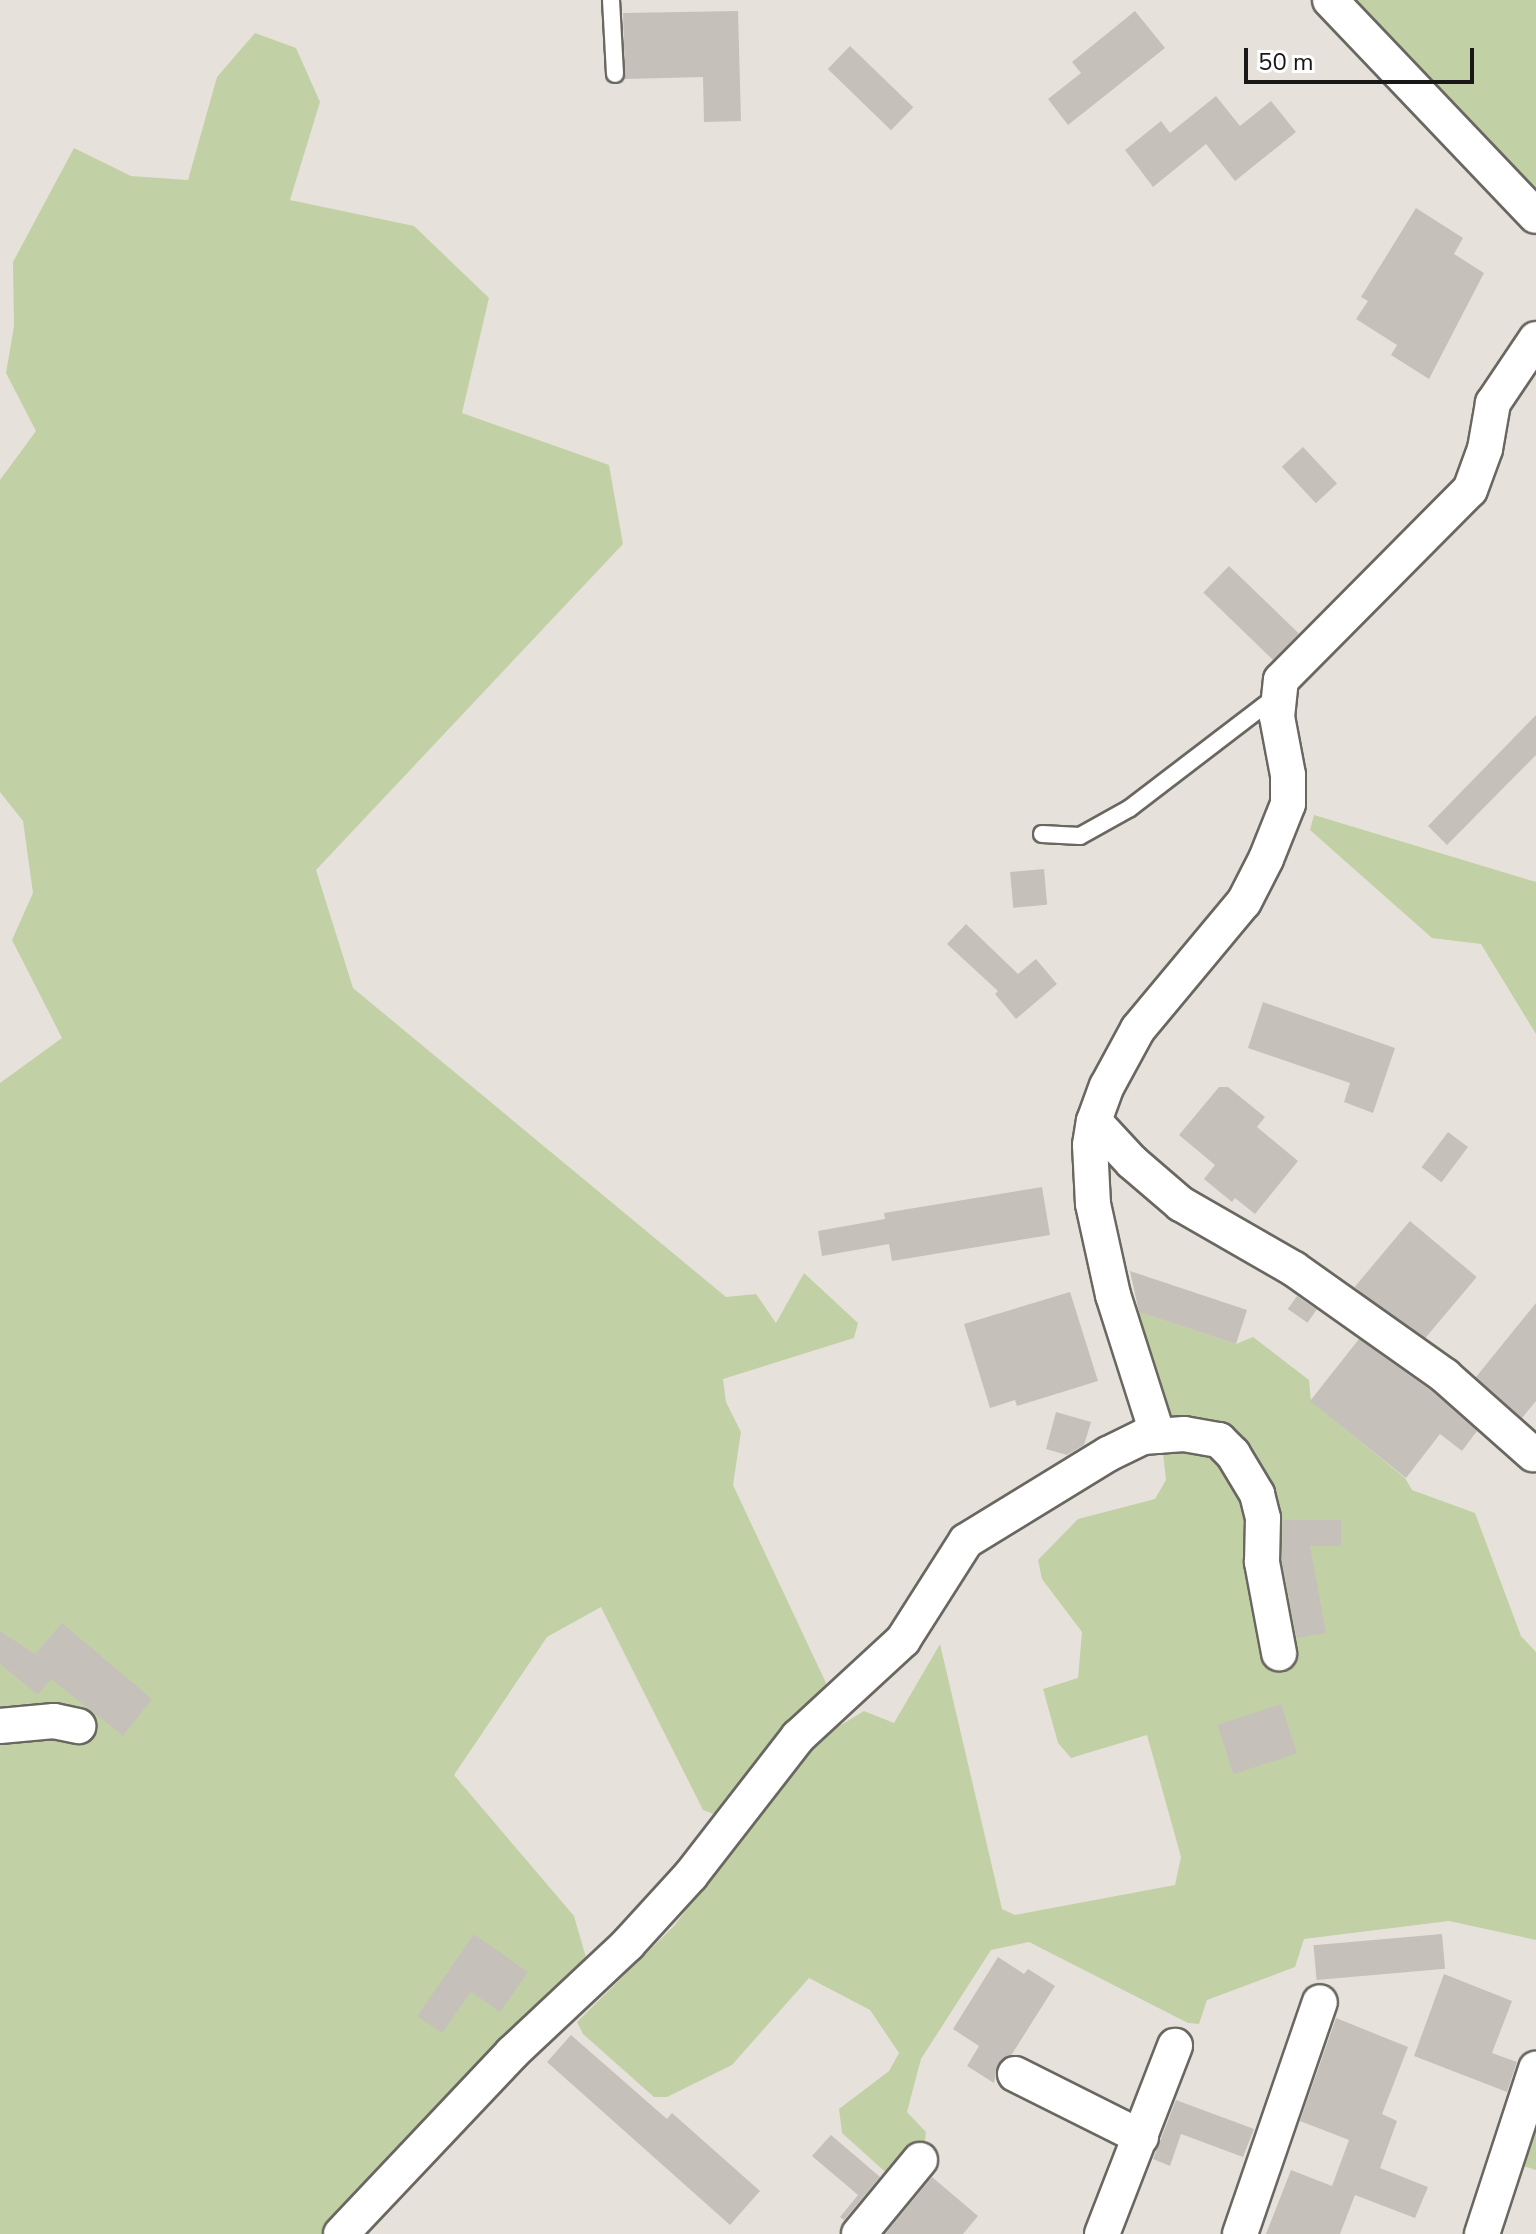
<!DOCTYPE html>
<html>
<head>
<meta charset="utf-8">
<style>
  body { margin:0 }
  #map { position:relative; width:1536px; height:2234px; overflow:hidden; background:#e6e2db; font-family:"Nunito Sans",sans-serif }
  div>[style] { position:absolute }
  .green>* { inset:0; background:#c2d1a5 }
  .building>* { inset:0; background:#c5c1ba; transform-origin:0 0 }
  .roads { filter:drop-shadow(2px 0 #6a6761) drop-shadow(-2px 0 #6a6761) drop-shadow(0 2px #6a6761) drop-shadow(0 -2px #6a6761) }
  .service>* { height:16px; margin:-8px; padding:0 8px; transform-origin:8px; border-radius:8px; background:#fff }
  .minor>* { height:34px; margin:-17px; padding:0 17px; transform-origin:17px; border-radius:17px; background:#fff }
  span { translate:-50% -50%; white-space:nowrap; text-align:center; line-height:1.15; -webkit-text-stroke:7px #fff; paint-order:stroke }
  .scale { position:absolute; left:1244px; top:48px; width:230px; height:36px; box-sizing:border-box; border:4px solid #191816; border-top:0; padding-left:10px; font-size:24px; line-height:28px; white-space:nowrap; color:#191816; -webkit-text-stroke:6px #fff; paint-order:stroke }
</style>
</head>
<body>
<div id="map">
  <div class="green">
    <div style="clip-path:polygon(1341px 0,1536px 0,1536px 201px)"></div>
    <div style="clip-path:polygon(255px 33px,296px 48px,320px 102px,290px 200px,414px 226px,489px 298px,462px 413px,609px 465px,623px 544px,316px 870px,353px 988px,726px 1297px,756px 1294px,776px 1323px,804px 1273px,858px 1323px,854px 1338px,723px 1379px,726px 1402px,741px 1432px,733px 1485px,826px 1683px,821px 1703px,769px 1743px,726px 1819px,703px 1810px,601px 1607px,547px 1637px,454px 1775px,574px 1916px,587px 1961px,330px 2234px,0 2234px,0 1083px,62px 1038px,12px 940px,33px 893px,23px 821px,0 792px,0 480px,36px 431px,6px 373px,14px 326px,13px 262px,74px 148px,131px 176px,188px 180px,217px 77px)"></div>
    <div style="clip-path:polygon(1314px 815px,1536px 882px,1536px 1034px,1481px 944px,1432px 938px,1310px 830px)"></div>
    <div style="clip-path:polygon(1119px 1305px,1236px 1344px,1253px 1337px,1309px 1380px,1311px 1401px,1405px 1478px,1412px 1490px,1475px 1513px,1521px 1636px,1536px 1652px,1536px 1940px,1449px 1921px,1304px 1939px,1295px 1967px,1207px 2000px,1199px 2024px,1188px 2023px,1029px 1942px,991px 1950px,921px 2059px,907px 2112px,926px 2132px,925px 2142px,898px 2177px,892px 2178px,842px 2133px,839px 2109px,889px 2071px,899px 2053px,870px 2010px,809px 1978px,732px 2065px,667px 2097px,654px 2097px,583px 2034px,577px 2022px,674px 1926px,813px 1742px,864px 1711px,894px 1723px,940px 1644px,1002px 1909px,1015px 1915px,1175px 1885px,1181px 1857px,1147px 1735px,1071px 1758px,1058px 1743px,1043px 1689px,1078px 1678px,1082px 1632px,1042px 1579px,1038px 1560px,1078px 1519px,1155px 1499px,1166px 1480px,1160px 1426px)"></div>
    <div style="clip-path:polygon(1536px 2098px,1536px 2170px,1520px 2165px)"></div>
  </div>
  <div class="building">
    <div style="clip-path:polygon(738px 11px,741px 121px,704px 122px,703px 77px,625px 79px,623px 13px)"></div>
    <div style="clip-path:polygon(1135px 11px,1165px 48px,1068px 125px,1048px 99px,1081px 73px,1072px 62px)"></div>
    <div style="left:850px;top:46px;width:88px;height:32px;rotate:44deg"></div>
    <div style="clip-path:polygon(1216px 96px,1240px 126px,1271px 101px,1296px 132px,1235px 181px,1206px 144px,1153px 187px,1125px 150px,1161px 121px,1170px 133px)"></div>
    <div style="clip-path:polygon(1416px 208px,1463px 238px,1454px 254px,1484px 273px,1429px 379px,1391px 355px,1397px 345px,1356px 319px,1368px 301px,1361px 297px)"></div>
    <div style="left:1303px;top:447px;width:50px;height:29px;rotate:47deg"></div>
    <div style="left:1229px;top:566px;width:97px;height:37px;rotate:44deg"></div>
    <div style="clip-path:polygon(1536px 715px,1536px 755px,1447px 845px,1428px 826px)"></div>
    <div style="left:1044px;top:869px;width:36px;height:34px;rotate:85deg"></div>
    <div style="clip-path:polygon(966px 924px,1018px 974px,1036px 959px,1057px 984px,1016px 1019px,995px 994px,998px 991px,947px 944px)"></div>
    <div style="clip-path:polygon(1263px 1002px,1395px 1048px,1373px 1113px,1344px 1102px,1350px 1083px,1248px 1048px)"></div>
    <div style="clip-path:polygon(1219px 1087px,1228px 1087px,1265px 1117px,1257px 1127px,1298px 1161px,1255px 1214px,1235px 1198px,1232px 1202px,1204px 1179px,1215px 1165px,1179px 1135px)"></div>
    <div style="left:1448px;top:1132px;width:25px;height:44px;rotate:37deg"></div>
    <div style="clip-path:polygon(1042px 1187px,1050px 1235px,892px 1261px,889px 1244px,822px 1256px,818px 1231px,885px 1219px,884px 1213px)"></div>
    <div style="left:1410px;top:1221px;width:87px;height:86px;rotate:40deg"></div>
    <div style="clip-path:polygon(1130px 1271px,1247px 1310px,1236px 1344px,1139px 1312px)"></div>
    <div style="clip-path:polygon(1070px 1292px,1098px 1381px,1017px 1406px,1015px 1400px,990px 1408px,964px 1324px)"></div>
    <div style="left:1297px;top:1296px;width:24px;height:16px;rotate:35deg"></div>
    <div style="clip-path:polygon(1536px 1303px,1536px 1401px,1522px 1418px,1476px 1377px)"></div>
    <div style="clip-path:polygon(1359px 1339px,1433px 1392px,1477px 1431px,1462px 1451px,1440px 1434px,1406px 1478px,1310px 1401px)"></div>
    <div style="clip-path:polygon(1056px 1412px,1091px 1422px,1084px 1445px,1067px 1455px,1046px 1449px)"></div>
    <div style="clip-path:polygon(1283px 1520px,1341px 1520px,1341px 1546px,1310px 1546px,1326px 1633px,1297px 1638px,1282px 1560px)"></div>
    <div style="clip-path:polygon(62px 1623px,152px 1699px,123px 1736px,51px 1679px,38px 1695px,0 1664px,0 1631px,35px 1654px)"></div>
    <div style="left:1281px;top:1704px;width:52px;height:67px;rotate:72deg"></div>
    <div style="clip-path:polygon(474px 1934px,528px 1972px,500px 2012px,471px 1992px,442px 2033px,417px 2016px)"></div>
    <div style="left:1442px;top:1934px;width:35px;height:129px;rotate:85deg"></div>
    <div style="clip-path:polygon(998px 1957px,1024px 1974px,1028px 1969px,1055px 1986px,1012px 2054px,998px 2064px,994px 2083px,967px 2066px,979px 2046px,953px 2029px)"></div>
    <div style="clip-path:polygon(1444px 1974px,1512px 2001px,1492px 2053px,1517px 2062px,1507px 2092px,1414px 2056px)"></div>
    <div style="clip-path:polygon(1336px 2018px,1408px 2047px,1382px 2114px,1397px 2121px,1380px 2168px,1428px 2187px,1415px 2218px,1355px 2195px,1340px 2234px,1266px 2234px,1291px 2170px,1332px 2186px,1349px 2140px,1300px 2121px)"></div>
    <div style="clip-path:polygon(571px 2035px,667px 2119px,672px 2113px,760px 2191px,730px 2225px,547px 2062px)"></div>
    <div style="clip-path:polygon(1176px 2100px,1254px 2129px,1243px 2157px,1181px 2134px,1170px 2166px,1153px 2159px)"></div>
    <div style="clip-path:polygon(831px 2135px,880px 2177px,844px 2220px,840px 2217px,858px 2195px,812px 2156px)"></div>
    <div style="clip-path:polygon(932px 2177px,978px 2216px,963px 2234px,885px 2234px)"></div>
  </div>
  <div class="roads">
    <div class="service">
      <div style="left:611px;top:0;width:74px;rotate:86.9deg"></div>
      <div style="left:1042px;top:834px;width:38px;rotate:3deg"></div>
      <div style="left:1080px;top:836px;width:57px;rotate:-29.2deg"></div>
      <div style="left:1130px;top:808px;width:183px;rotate:-37.4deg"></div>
    </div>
    <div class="minor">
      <div style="left:1330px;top:0;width:298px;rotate:46.4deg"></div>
      <div style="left:1094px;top:1121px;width:56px;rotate:47.2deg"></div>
      <div style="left:1132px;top:1162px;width:65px;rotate:40.6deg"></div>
      <div style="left:1181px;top:1204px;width:130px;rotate:29.9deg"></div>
      <div style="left:1294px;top:1269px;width:185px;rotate:35.3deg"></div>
      <div style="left:1445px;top:1376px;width:118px;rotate:41.6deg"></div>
      <div style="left:1158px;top:1436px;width:148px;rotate:-107.7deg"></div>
      <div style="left:1113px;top:1295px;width:93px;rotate:-102.4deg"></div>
      <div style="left:1093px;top:1204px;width:59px;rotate:-92.9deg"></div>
      <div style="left:1090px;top:1145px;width:24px;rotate:-81deg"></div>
      <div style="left:1094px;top:1121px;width:37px;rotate:-70deg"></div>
      <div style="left:1107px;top:1086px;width:65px;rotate:-61.5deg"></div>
      <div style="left:1138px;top:1029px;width:165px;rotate:-50.2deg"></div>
      <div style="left:1244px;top:902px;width:48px;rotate:-62.9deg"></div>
      <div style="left:1266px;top:859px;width:59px;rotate:-68.2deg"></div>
      <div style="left:1288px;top:804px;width:29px;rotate:-90deg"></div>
      <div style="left:1288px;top:775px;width:59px;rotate:-100.7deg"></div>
      <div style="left:1277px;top:717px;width:37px;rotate:-84deg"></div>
      <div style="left:1281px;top:680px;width:268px;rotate:-45.2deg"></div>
      <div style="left:1470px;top:490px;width:44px;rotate:-69.9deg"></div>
      <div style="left:1485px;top:449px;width:47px;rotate:-80.1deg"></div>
      <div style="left:1493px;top:403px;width:77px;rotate:-56.1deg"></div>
      <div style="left:0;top:1726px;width:54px;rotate:-5.3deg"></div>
      <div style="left:54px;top:1721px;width:25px;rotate:12deg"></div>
      <div style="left:1015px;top:2074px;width:141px;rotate:26.6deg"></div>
      <div style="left:341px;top:2234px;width:249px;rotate:-46.6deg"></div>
      <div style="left:512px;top:2053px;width:159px;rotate:-43.2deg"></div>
      <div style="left:628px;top:1944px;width:93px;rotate:-47.6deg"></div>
      <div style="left:691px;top:1875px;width:175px;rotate:-52.2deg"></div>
      <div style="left:798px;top:1737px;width:143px;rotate:-42.7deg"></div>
      <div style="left:903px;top:1640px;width:117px;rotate:-57.5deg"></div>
      <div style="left:966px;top:1541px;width:167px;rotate:-31.5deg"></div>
      <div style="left:1108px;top:1454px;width:39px;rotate:-26deg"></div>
      <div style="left:1143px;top:1437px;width:41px;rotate:-4.2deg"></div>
      <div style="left:1184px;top:1434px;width:36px;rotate:10deg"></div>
      <div style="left:1219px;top:1440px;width:20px;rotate:45deg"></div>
      <div style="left:1233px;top:1454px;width:47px;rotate:59deg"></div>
      <div style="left:1257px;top:1494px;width:25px;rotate:76deg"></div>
      <div style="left:1263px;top:1518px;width:44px;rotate:91.3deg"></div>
      <div style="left:1262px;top:1562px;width:93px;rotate:79.4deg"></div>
      <div style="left:859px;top:2234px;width:96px;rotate:-50.5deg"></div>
      <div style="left:1102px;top:2234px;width:202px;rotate:-68.8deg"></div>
      <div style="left:1240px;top:2234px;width:245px;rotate:-71deg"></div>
      <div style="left:1482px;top:2234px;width:174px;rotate:-71.9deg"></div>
    </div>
  </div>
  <div class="scale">50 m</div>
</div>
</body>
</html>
